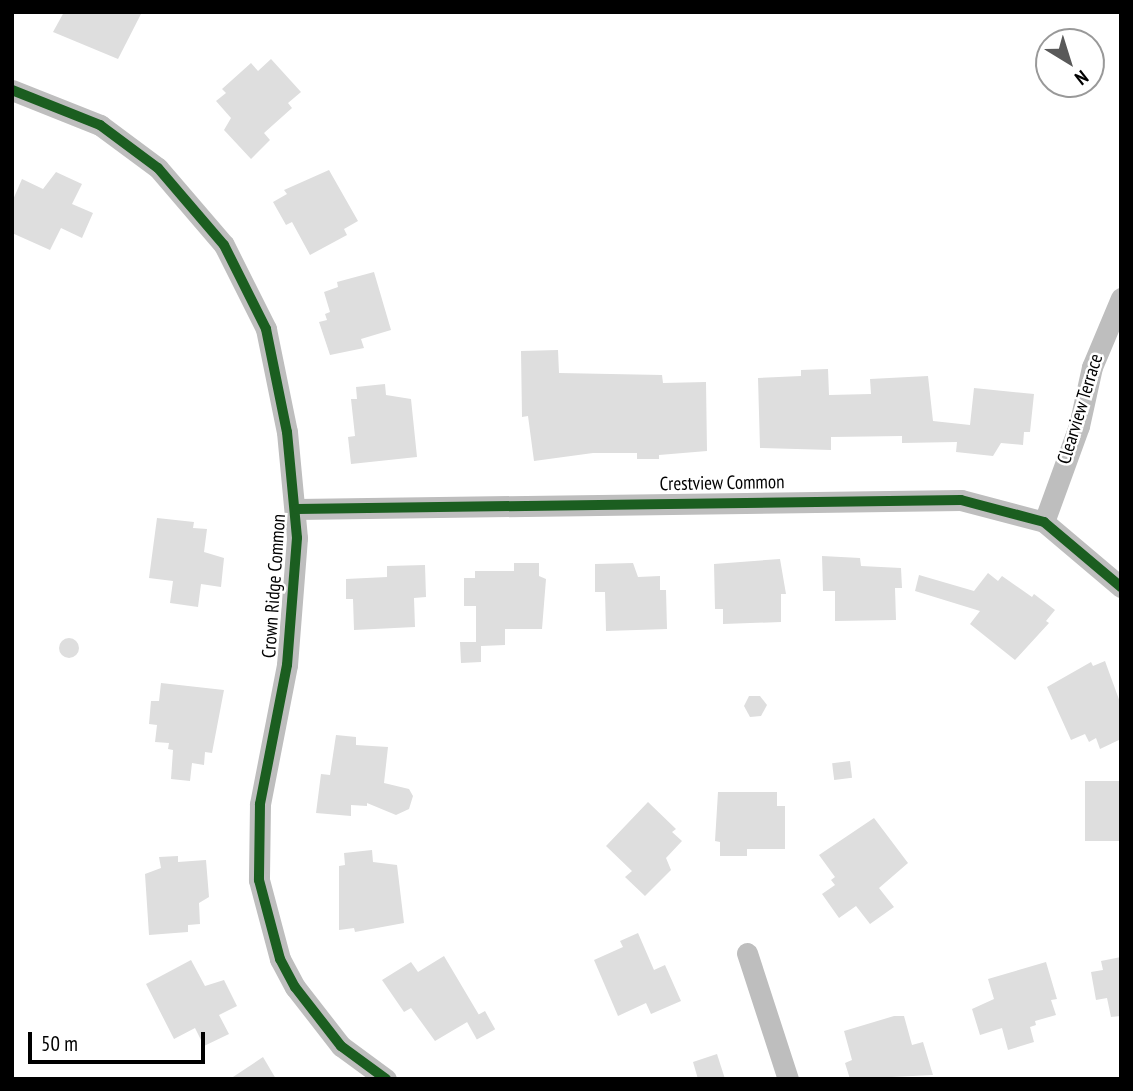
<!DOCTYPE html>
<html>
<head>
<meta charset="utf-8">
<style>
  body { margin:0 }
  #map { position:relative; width:1133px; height:1091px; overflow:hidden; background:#fff; font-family:"PT Sans Narrow",sans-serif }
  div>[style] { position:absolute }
  .building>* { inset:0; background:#dedede; transform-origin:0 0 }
  .round { border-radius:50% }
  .minor>* { height:21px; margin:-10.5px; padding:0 10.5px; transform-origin:10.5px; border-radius:10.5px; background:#bebebe }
  .cycleway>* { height:10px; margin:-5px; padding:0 5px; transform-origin:5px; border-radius:5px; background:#1b5e20 }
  span { translate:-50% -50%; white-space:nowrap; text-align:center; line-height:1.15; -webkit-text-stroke:5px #fff; paint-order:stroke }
  .street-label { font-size:19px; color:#000 }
  .frame { position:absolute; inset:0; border:14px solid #000; pointer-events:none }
  .north { position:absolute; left:1035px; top:28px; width:70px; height:70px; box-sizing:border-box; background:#fff; border:2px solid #999; border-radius:50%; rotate:142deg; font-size:19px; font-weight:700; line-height:28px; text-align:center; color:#000 }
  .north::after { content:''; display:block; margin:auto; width:24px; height:32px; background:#595959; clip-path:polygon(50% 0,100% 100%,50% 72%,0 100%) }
  .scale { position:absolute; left:28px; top:1032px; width:177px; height:32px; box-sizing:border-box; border:4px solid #000; border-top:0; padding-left:9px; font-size:21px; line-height:24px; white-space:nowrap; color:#000; -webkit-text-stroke:5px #fff; paint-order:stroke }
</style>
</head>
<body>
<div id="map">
  <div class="building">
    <div style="clip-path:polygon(64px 12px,142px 12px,118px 59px,53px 32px)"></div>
    <div style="clip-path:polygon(271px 59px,301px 92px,288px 103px,292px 108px,264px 133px,270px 140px,251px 159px,224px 130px,231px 118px,216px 101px,226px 93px,222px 89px,251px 63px,258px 71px)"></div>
    <div style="clip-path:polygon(329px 170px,358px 221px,344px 229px,347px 235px,310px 255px,292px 222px,286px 225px,273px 202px,287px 194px,284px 190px)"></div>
    <div style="clip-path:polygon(56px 172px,82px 184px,72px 204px,93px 213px,82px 238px,61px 228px,50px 250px,12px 233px,12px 202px,22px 179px,43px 189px)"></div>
    <div style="clip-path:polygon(374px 272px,391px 330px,361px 339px,364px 348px,330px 355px,319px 322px,327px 320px,325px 314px,330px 312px,324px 292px,338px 287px,337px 282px)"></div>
    <div style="clip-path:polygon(558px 350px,559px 373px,662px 375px,663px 383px,706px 382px,707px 451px,659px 455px,659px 459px,637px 459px,637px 453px,593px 453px,534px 461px,528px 416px,522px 417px,521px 351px)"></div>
    <div style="clip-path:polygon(828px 369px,829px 395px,871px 394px,870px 379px,928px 376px,933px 421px,970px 425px,974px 388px,1034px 394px,1030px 432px,1024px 432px,1023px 445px,1001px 443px,993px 456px,956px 452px,957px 442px,902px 443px,902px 436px,831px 437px,831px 450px,760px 448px,758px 378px,801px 376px,801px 370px)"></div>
    <div style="clip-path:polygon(385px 384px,386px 395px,411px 399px,417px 457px,351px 464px,348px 437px,355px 436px,351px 399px,357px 399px,356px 387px)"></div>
    <div style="clip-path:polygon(157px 518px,194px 522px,193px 528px,207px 529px,204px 552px,224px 558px,221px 587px,201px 584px,198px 607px,170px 603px,173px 581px,149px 578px)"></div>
    <div style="clip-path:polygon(822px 556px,860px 558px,861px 566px,901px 568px,902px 588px,895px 588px,896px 620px,835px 621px,835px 591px,823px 591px)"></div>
    <div style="clip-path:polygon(780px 559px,786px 594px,781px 594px,781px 622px,723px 624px,723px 609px,715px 609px,714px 564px)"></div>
    <div style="clip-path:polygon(514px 563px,539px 563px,539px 576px,546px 579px,542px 629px,505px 629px,505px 645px,481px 646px,481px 662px,461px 663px,460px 642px,476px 642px,476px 606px,464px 606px,464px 578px,475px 578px,475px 571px,514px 571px)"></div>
    <div style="clip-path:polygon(633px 563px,638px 577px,660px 576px,660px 590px,666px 590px,667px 629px,606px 631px,605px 592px,595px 592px,595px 564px)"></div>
    <div style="clip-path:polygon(425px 565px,426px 597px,414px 598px,415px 627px,354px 630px,353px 599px,346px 599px,346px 579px,387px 577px,387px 566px)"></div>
    <div style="clip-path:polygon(988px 573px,998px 581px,1002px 576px,1032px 597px,1034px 594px,1055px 610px,1046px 621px,1049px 623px,1015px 660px,970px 624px,980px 611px,915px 591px,919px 575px,974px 591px)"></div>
    <div class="round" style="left:59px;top:638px;width:20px;height:20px"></div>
    <div style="clip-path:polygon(1105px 661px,1121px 705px,1121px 739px,1100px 749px,1096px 738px,1089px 742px,1085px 734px,1071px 740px,1047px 687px,1091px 662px,1093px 666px)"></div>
    <div style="clip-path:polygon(161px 683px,224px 690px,212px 753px,205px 752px,204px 765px,192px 763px,190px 781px,171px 779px,173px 750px,168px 749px,169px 743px,155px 742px,157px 725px,149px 724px,151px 701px,159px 701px)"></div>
    <div style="clip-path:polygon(749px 696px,760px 696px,767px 705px,761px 716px,750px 717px,744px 706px)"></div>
    <div style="clip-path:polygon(336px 735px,356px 737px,356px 745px,388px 747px,384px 783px,409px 789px,413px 796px,409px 809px,396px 815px,367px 803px,367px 806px,351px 805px,351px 816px,316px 813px,321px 774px,330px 775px)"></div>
    <div style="left:850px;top:761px;width:17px;height:18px;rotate:83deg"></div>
    <div style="left:1121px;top:781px;width:60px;height:36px;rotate:90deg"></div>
    <div style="clip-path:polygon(718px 792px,777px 792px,777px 806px,785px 806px,785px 849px,747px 849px,747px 856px,720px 856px,720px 842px,715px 841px)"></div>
    <div style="clip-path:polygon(648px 802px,676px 829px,672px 832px,682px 841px,666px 858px,671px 870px,645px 896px,625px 877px,632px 871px,606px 846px)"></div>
    <div style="clip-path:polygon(874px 818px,908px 863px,879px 888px,894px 907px,870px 924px,856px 906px,839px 918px,822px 894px,835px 885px,831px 880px,835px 877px,819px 855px)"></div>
    <div style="clip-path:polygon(372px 850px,373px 862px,397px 865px,404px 923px,355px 932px,354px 928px,339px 930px,339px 866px,345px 865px,344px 853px)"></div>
    <div style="clip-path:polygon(178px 856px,178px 862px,206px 860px,209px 897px,199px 903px,200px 924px,188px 925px,188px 932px,149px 935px,145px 874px,161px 868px,159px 857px)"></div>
    <div style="clip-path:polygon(638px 933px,654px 970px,665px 965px,681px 1001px,651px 1014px,646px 1003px,618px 1016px,594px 960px,623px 947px,620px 941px)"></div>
    <div style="clip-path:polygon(444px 956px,479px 1015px,435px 1041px,411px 1008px,404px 1012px,382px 980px,411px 962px,418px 972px)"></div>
    <div style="clip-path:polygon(1121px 957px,1121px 1016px,1111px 1017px,1107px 998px,1096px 1000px,1091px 972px,1103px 970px,1101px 961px)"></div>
    <div style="clip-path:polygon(191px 960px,205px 986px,224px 980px,237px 1006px,219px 1015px,229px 1034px,204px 1046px,195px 1028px,174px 1039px,146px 984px)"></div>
    <div style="clip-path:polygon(1046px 962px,1057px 999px,1051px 1000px,1056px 1015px,1035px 1021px,1036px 1025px,1030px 1027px,1034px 1042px,1008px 1050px,1002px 1028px,980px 1035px,972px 1009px,994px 999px,988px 979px)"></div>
    <div style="left:485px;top:1011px;width:21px;height:21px;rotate:61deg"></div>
    <div style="clip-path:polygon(894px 1016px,904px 1016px,912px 1045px,923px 1042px,933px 1075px,850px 1079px,845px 1063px,852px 1060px,844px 1031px)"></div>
    <div style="clip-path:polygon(717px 1054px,725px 1079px,698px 1079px,693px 1062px)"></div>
    <div style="clip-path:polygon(263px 1057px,276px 1079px,230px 1079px)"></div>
  </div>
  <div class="minor">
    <div style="left:12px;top:90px;width:95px;rotate:21.7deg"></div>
    <div style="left:100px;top:125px;width:72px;rotate:36.6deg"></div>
    <div style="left:158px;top:168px;width:101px;rotate:49.4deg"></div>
    <div style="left:224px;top:245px;width:94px;rotate:63.4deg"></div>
    <div style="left:266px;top:329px;width:105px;rotate:78.5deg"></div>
    <div style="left:287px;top:432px;width:106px;rotate:84.6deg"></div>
    <div style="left:297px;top:538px;width:127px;rotate:94.5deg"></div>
    <div style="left:287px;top:665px;width:142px;rotate:101deg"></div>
    <div style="left:260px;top:804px;width:76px;rotate:90.8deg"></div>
    <div style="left:259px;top:880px;width:82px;rotate:75.1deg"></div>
    <div style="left:280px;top:959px;width:32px;rotate:62deg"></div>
    <div style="left:295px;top:987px;width:75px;rotate:52.1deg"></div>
    <div style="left:341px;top:1046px;width:56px;rotate:36.3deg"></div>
    <div style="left:297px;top:509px;width:664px;rotate:-0.78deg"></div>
    <div style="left:961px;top:500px;width:86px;rotate:14.8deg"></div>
    <div style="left:1044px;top:522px;width:101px;rotate:40.2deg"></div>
    <div style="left:1044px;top:522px;width:102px;rotate:-70deg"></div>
    <div style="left:1079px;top:426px;width:60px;rotate:-77.6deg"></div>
    <div style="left:1092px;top:367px;width:75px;rotate:-67.2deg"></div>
    <div style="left:747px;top:953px;width:133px;rotate:72deg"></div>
  </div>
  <div class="cycleway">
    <div style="left:12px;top:90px;width:95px;rotate:21.7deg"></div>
    <div style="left:100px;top:125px;width:72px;rotate:36.6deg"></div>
    <div style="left:158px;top:168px;width:101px;rotate:49.4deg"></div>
    <div style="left:224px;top:245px;width:94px;rotate:63.4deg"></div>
    <div style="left:266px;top:329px;width:105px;rotate:78.5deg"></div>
    <div style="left:287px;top:432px;width:106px;rotate:84.6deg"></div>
    <div style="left:297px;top:538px;width:127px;rotate:94.5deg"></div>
    <div style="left:287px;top:665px;width:142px;rotate:101deg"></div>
    <div style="left:260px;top:804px;width:76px;rotate:90.8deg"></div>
    <div style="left:259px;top:880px;width:82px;rotate:75.1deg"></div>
    <div style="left:280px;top:959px;width:32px;rotate:62deg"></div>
    <div style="left:295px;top:987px;width:75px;rotate:52.1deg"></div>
    <div style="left:341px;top:1046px;width:56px;rotate:36.3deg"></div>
    <div style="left:297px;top:509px;width:664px;rotate:-0.78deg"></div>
    <div style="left:961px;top:500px;width:86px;rotate:14.8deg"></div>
    <div style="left:1044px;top:522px;width:101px;rotate:40.2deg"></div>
  </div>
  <div class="street-label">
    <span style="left:1080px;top:409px;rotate:-73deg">Clearview Terrace</span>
    <span style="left:722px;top:483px;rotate:-1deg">Crestview Common</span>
    <span style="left:274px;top:586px;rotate:-86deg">Crown Ridge Common</span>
  </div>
  <div class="frame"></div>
  <div class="north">N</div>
  <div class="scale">50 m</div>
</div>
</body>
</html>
